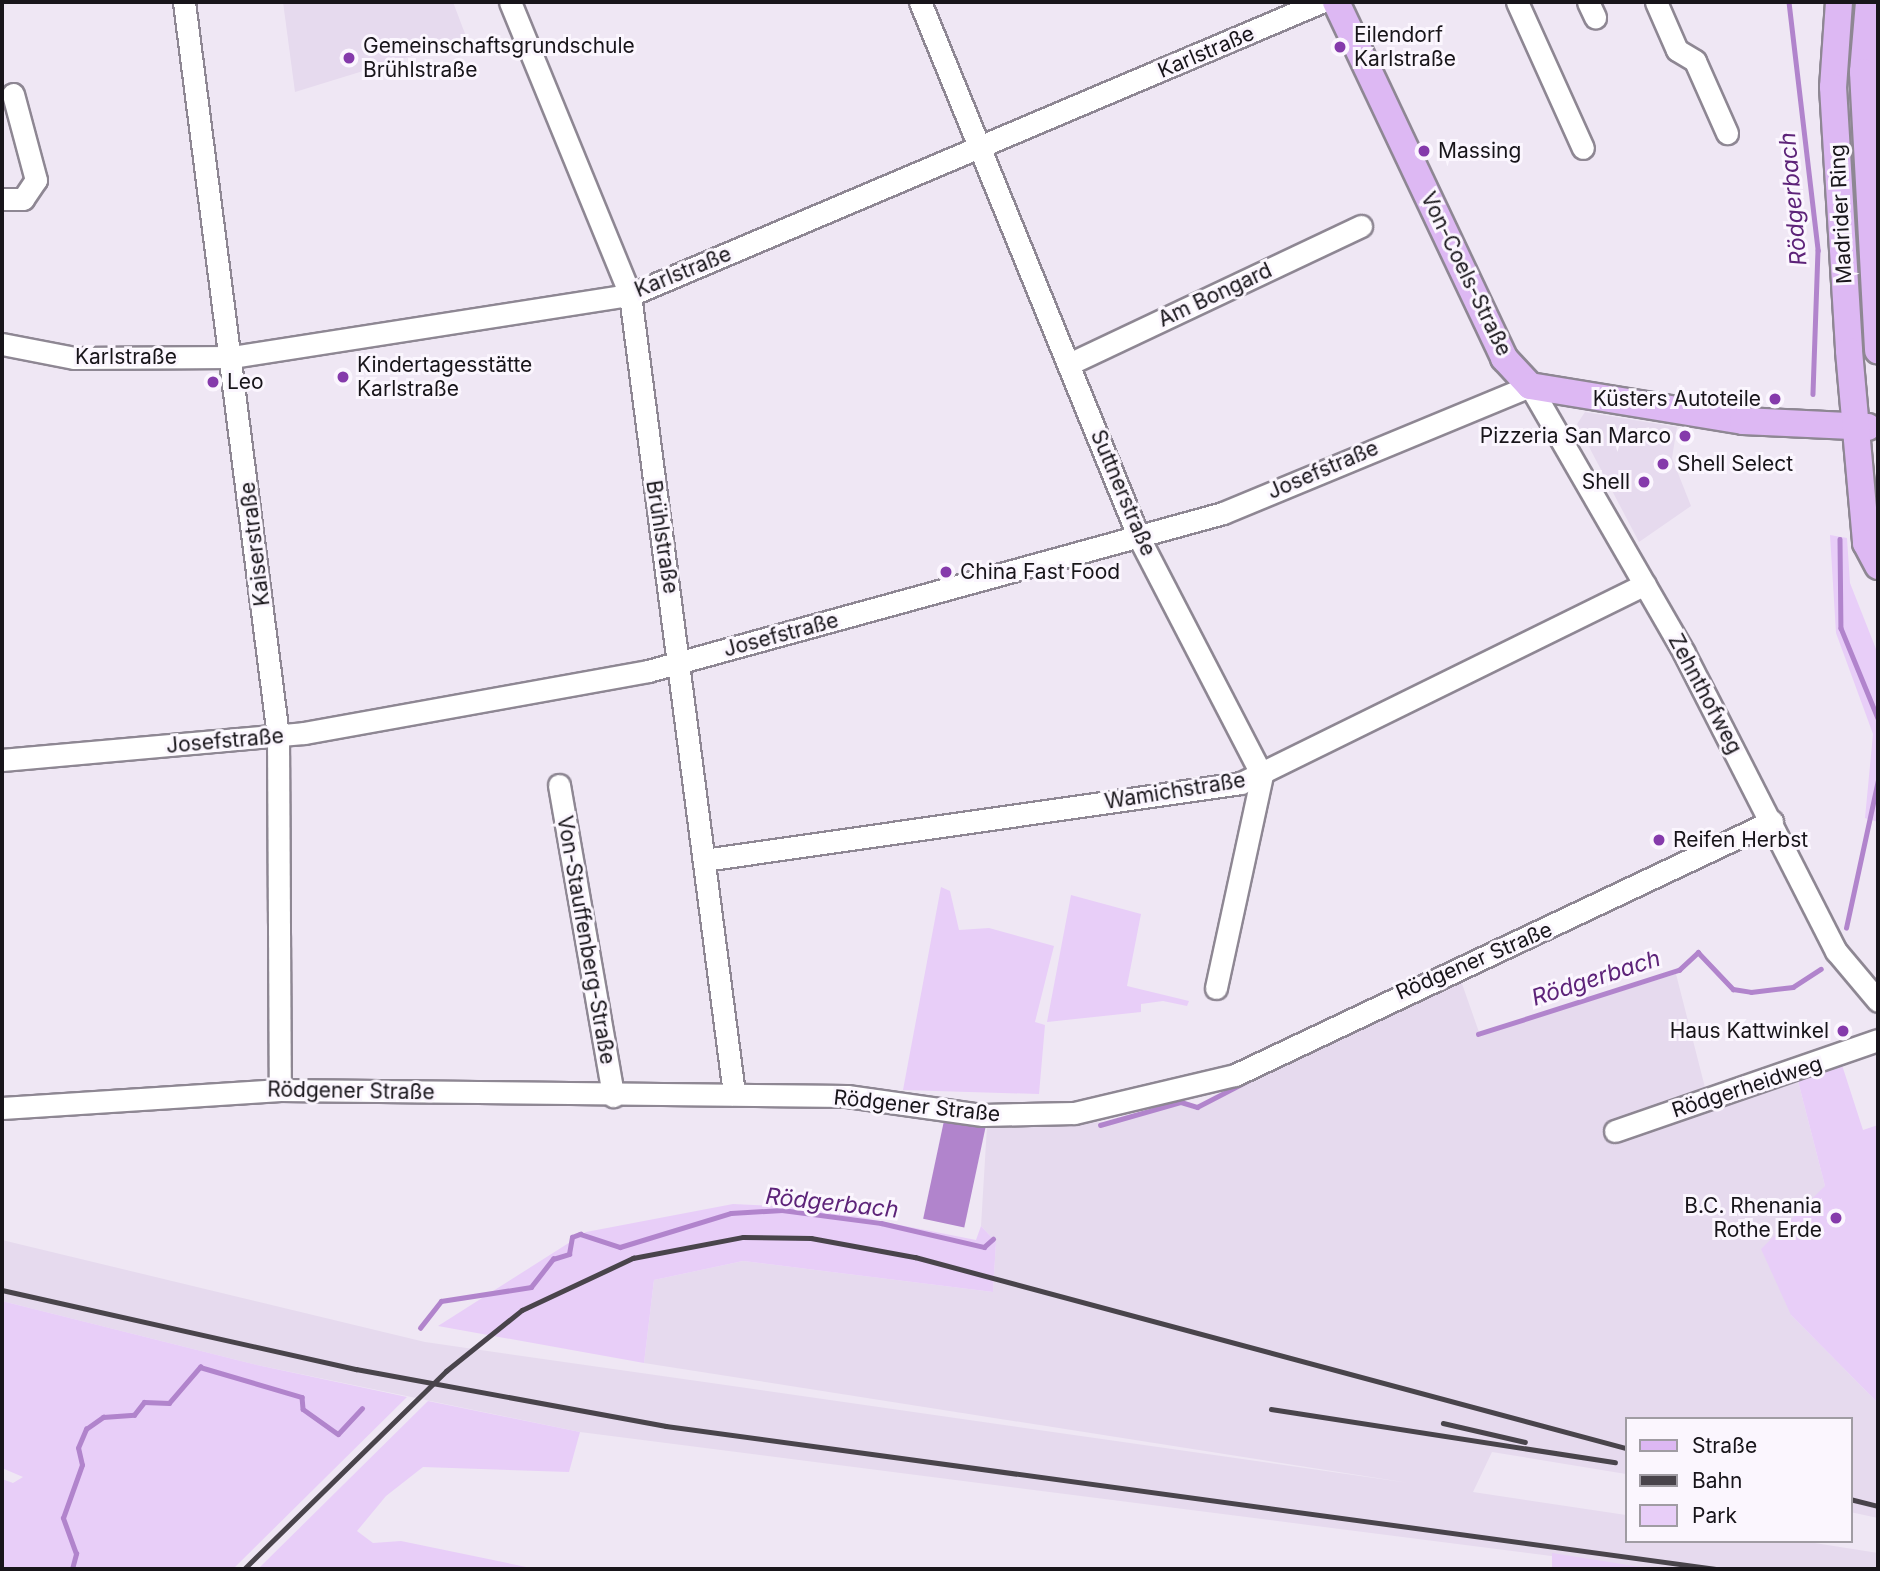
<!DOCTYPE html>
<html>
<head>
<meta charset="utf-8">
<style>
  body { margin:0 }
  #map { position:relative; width:1880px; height:1571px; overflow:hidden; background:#efe7f4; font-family:Inter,sans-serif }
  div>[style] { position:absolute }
  .built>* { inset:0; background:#e6daee }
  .green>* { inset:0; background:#e8cef8 }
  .water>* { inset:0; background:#b184cc; transform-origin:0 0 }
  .stream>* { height:4.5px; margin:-2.25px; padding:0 2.25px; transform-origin:2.25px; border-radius:2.25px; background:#b184cc }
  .roads { filter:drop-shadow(2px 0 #8e8793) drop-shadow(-2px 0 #8e8793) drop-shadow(0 2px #8e8793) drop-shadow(0 -2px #8e8793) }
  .minor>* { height:21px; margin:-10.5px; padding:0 10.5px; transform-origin:10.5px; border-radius:10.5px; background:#fff }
  .major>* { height:26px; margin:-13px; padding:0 13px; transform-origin:13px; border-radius:13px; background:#ddb8f3 }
  .rail>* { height:4.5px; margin:-2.25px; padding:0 2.25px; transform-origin:2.25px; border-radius:2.25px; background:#49444b }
  .dots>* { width:19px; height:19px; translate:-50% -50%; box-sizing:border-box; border:4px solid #fbf6fe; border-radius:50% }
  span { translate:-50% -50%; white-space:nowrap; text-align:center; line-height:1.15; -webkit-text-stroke:6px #fbf6fe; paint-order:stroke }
  .poi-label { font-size:21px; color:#18151a }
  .left { translate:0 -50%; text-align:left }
  .right { translate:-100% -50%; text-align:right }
  .street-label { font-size:21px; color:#18151a }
  .water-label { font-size:23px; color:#5d2379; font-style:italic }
  .frame { position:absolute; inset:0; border:4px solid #18151a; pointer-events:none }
  .legend { position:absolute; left:1625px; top:1417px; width:228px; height:126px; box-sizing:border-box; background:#fbf6fe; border:2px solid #a09ca3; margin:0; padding:9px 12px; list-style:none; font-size:21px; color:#18151a }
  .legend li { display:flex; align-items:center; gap:14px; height:35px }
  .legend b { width:35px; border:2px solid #a09ca3 }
</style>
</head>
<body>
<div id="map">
  <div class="built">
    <div style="clip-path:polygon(283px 2px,453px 2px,467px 39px,295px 92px)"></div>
    <div style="clip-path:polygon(1585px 412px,1677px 427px,1672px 458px,1691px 506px,1639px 542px,1577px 424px)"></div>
    <div style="clip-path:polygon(1676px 974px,1711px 1111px,1798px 1081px,1825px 1186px,1791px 1315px,1878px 1403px,1878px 1518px,1850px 1512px,1850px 1419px,1626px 1419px,1626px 1474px,1492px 1452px,1473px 1492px,1626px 1515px,1626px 1541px,1802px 1541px,1878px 1553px,1878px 1569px,1653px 1569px,580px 1432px,257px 1365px,2px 1301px,2px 1240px,425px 1342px,1409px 1483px,644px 1363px,654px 1280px,743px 1261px,993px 1292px,996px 1242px,981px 1226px,987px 1126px,1106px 1122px,1180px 1105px,1198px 1109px,1460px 978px,1480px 1035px)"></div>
  </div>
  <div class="green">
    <div style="clip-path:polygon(1830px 535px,1847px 538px,1850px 583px,1878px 654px,1878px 822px,1865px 818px,1873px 734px,1836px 633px)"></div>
    <div style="clip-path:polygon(941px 887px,950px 891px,959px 930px,989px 928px,1054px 946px,1035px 1022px,1045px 1025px,1039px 1094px,903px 1090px)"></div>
    <div style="clip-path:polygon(1071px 895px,1141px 914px,1127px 986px,1189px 1001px,1187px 1006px,1163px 1001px,1141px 1004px,1141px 1012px,1047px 1022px)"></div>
    <div style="clip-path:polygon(1842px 1065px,1863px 1130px,1878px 1125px,1878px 1403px,1791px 1315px,1761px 1249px,1825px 1186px,1798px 1081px)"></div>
    <div style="clip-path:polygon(733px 1204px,814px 1208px,976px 1240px,981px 1226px,996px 1242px,993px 1292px,743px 1261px,654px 1280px,644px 1363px,438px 1326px,586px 1232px)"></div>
    <div style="clip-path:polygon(2px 1301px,257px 1365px,407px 1397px,233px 1569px,2px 1569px,2px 1479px,13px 1483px,23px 1477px,2px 1468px)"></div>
    <div style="clip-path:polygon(428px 1401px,580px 1432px,569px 1472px,423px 1467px,386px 1496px,357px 1531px,373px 1543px,401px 1541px,536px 1569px,258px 1569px)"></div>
    <div style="clip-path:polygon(1552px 1553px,1653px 1569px,1565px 1569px,1552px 1567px)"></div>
  </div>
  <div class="water">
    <div style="left:945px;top:1116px;width:42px;height:105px;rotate:12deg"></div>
  </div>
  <div class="stream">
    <div style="left:1789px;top:2px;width:250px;rotate:83.3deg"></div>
    <div style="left:1818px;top:250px;width:144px;rotate:92deg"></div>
    <div style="left:1840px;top:539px;width:89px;rotate:89.4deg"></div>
    <div style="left:1841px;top:628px;width:97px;rotate:67.7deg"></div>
    <div style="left:1846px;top:928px;width:151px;rotate:-77.8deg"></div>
    <div style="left:1478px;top:1034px;width:211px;rotate:-17.7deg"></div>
    <div style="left:1679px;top:970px;width:26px;rotate:-43deg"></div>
    <div style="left:1698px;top:952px;width:51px;rotate:46.6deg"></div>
    <div style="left:1733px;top:989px;width:18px;rotate:9deg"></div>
    <div style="left:1751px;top:992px;width:42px;rotate:-6.8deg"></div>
    <div style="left:1793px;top:987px;width:33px;rotate:-33deg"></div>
    <div style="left:1100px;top:1125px;width:84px;rotate:-15.9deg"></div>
    <div style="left:1181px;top:1102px;width:17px;rotate:17deg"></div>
    <div style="left:1197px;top:1107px;width:70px;rotate:-27.3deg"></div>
    <div style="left:420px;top:1328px;width:34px;rotate:-52deg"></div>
    <div style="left:441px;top:1301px;width:91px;rotate:-8.8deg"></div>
    <div style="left:531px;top:1287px;width:36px;rotate:-52deg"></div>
    <div style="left:553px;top:1259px;width:17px;rotate:-17deg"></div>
    <div style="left:569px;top:1254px;width:17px;rotate:-80deg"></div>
    <div style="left:572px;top:1237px;width:9px;rotate:-21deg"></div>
    <div style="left:580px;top:1234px;width:42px;rotate:18deg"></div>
    <div style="left:620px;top:1247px;width:116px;rotate:-17deg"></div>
    <div style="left:731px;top:1213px;width:51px;rotate:-3.4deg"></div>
    <div style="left:782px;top:1210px;width:100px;rotate:7.5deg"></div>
    <div style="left:881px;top:1223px;width:106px;rotate:13.1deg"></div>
    <div style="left:984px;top:1247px;width:12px;rotate:-42deg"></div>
    <div style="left:72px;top:1569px;width:16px;rotate:-75deg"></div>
    <div style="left:76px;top:1554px;width:38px;rotate:-110deg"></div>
    <div style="left:63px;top:1518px;width:56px;rotate:-70.3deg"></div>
    <div style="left:82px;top:1465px;width:17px;rotate:-103deg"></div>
    <div style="left:78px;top:1448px;width:21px;rotate:-67deg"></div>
    <div style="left:86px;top:1429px;width:21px;rotate:-35deg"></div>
    <div style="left:103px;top:1417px;width:31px;rotate:-4deg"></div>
    <div style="left:134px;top:1415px;width:16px;rotate:-52deg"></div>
    <div style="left:144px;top:1402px;width:25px;rotate:2deg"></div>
    <div style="left:169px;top:1403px;width:48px;rotate:-49.3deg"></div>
    <div style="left:200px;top:1367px;width:106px;rotate:16.4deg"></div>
    <div style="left:302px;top:1397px;width:12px;rotate:85deg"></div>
    <div style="left:303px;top:1409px;width:43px;rotate:35.5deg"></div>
    <div style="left:338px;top:1434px;width:35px;rotate:-47deg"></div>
  </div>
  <div class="roads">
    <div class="minor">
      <div style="left:184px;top:2px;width:740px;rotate:82.7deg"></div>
      <div style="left:278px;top:736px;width:354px;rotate:89.7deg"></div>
      <div style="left:510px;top:2px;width:317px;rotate:67.7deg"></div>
      <div style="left:630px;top:295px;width:806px;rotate:82.58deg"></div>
      <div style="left:920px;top:2px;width:579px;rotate:67.78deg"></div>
      <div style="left:1139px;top:538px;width:267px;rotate:62.6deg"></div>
      <div style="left:1262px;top:775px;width:218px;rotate:102.2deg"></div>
      <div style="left:1517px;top:2px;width:160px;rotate:65.7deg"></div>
      <div style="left:1588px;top:2px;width:17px;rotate:65deg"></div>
      <div style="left:1656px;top:2px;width:52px;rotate:66.4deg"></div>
      <div style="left:1677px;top:50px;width:21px;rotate:31deg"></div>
      <div style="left:1695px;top:61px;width:79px;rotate:66deg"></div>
      <div style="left:2px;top:199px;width:21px"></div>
      <div style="left:23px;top:199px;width:23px;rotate:-56deg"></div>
      <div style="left:36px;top:180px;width:89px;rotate:-105deg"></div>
      <div style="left:2px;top:344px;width:73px;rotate:11deg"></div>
      <div style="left:74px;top:358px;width:158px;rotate:-0.4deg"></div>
      <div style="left:232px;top:357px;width:403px;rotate:-8.9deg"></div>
      <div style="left:630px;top:295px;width:751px;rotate:-22.98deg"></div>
      <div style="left:1069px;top:364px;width:323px;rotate:-25.3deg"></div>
      <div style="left:2px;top:760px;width:303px;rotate:-5.1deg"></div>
      <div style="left:304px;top:733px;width:350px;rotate:-10.2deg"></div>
      <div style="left:648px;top:671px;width:596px;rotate:-15.36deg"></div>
      <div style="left:1223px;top:513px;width:332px;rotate:-22.5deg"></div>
      <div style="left:1530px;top:386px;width:308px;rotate:60deg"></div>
      <div style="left:1684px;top:653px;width:335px;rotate:63deg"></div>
      <div style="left:1836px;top:951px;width:65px;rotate:50deg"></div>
      <div style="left:559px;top:785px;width:316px;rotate:80.1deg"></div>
      <div style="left:704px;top:860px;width:542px;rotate:-8.16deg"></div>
      <div style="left:1241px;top:783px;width:450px;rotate:-26.2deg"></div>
      <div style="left:2px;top:1108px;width:279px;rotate:-3.7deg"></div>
      <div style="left:280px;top:1090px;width:567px;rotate:0.61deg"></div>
      <div style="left:847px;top:1096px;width:137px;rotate:8deg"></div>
      <div style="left:983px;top:1115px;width:91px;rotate:-1.3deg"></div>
      <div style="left:1074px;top:1113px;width:165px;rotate:-13.3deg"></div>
      <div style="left:1235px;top:1075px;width:594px;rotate:-25.31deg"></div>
      <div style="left:1615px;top:1131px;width:278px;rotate:-19.1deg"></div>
    </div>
    <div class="major">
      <div style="left:1336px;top:2px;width:394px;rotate:64.7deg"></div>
      <div style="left:1504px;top:358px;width:38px;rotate:47deg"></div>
      <div style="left:1530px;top:386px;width:216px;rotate:9.3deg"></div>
      <div style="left:1743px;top:421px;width:125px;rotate:2.7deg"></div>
      <div style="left:1839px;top:2px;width:85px;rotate:94deg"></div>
      <div style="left:1833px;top:87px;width:264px;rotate:86.5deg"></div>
      <div style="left:1849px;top:351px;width:193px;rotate:84.9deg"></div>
      <div style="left:1866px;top:543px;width:26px;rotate:62deg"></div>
      <div style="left:1869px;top:2px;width:70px;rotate:94.9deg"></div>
      <div style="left:1863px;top:72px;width:279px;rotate:86.9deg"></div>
    </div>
  </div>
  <div class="rail">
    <div style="left:2px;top:1290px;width:363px;rotate:12.6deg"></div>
    <div style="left:356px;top:1369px;width:315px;rotate:10.4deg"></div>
    <div style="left:666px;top:1426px;width:1061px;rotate:7.75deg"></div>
    <div style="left:1271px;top:1409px;width:348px;rotate:8.8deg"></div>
    <div style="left:1443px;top:1423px;width:84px;rotate:13deg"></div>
    <div style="left:1850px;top:1499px;width:29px;rotate:14deg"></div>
    <div style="left:244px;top:1569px;width:283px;rotate:-44.4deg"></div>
    <div style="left:446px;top:1371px;width:97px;rotate:-38.8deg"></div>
    <div style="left:522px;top:1310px;width:123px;rotate:-25.1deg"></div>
    <div style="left:633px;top:1258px;width:112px;rotate:-10.8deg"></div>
    <div style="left:743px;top:1237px;width:68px;rotate:0.8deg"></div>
    <div style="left:811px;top:1238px;width:106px;rotate:10.4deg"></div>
    <div style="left:915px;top:1257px;width:736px;rotate:15.04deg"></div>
  </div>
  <div class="dots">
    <div style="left:1340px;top:47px;background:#853aab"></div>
    <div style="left:349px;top:58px;background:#853aab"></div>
    <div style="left:1424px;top:151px;background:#853aab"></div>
    <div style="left:343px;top:377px;background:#853aab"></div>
    <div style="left:213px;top:382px;background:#853aab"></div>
    <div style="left:1775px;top:399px;background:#853aab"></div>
    <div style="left:1685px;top:436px;background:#853aab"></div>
    <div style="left:1663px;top:464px;background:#853aab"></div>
    <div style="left:1644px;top:482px;background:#853aab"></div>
    <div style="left:946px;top:572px;background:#853aab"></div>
    <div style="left:1659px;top:840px;background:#853aab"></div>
    <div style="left:1843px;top:1031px;background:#853aab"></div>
    <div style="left:1836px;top:1218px;background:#853aab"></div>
  </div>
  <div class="poi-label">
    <span class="left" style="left:1354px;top:47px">Eilendorf<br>Karlstraße</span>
    <span class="left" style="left:363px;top:58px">Gemeinschaftsgrundschule<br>Brühlstraße</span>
    <span class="left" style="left:1438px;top:151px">Massing</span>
    <span class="left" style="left:357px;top:377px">Kindertagesstätte<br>Karlstraße</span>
    <span class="left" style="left:227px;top:382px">Leo</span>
    <span class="right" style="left:1761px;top:399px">Küsters Autoteile</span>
    <span class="right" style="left:1671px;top:436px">Pizzeria San Marco</span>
    <span class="left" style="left:1677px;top:464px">Shell Select</span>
    <span class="right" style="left:1630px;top:482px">Shell</span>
    <span class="left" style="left:960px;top:572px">China Fast Food</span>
    <span class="left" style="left:1673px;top:840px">Reifen Herbst</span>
    <span class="right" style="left:1829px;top:1031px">Haus Kattwinkel</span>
    <span class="right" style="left:1822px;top:1218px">B.C. Rhenania<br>Rothe Erde</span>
  </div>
  <div class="street-label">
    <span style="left:1206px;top:52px;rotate:-23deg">Karlstraße</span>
    <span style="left:1841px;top:214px;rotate:-93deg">Madrider Ring</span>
    <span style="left:683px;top:272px;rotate:-22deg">Karlstraße</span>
    <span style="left:1466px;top:274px;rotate:64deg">Von-Coels-Straße</span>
    <span style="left:1215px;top:295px;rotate:-25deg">Am Bongard</span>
    <span style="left:126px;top:357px">Karlstraße</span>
    <span style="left:1323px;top:470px;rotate:-23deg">Josefstraße</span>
    <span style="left:1123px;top:493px;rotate:67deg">Suttnerstraße</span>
    <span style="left:662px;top:537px;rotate:81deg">Brühlstraße</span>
    <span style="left:255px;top:544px;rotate:-97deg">Kaiserstraße</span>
    <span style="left:781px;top:635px;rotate:-15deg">Josefstraße</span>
    <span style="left:1705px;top:694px;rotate:62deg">Zehnthofweg</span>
    <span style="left:225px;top:741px;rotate:-5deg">Josefstraße</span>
    <span style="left:1175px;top:791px;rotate:-9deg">Wamichstraße</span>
    <span style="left:586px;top:940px;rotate:80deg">Von-Stauffenberg-Straße</span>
    <span style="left:1474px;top:961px;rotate:-23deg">Rödgener Straße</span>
    <span style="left:1747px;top:1087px;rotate:-18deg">Rödgerheidweg</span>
    <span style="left:351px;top:1091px;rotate:1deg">Rödgener Straße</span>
    <span style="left:917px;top:1106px;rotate:6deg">Rödgener Straße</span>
  </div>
  <div class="water-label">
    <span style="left:1793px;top:199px;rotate:-95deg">Rödgerbach</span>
    <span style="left:1596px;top:978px;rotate:-18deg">Rödgerbach</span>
    <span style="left:832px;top:1203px;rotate:6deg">Rödgerbach</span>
  </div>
  <div class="frame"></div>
  <ul class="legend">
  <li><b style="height:9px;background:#ddb8f3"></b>Straße</li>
  <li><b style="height:9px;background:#49444b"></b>Bahn</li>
  <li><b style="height:19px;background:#e8cef8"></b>Park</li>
  </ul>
</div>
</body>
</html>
